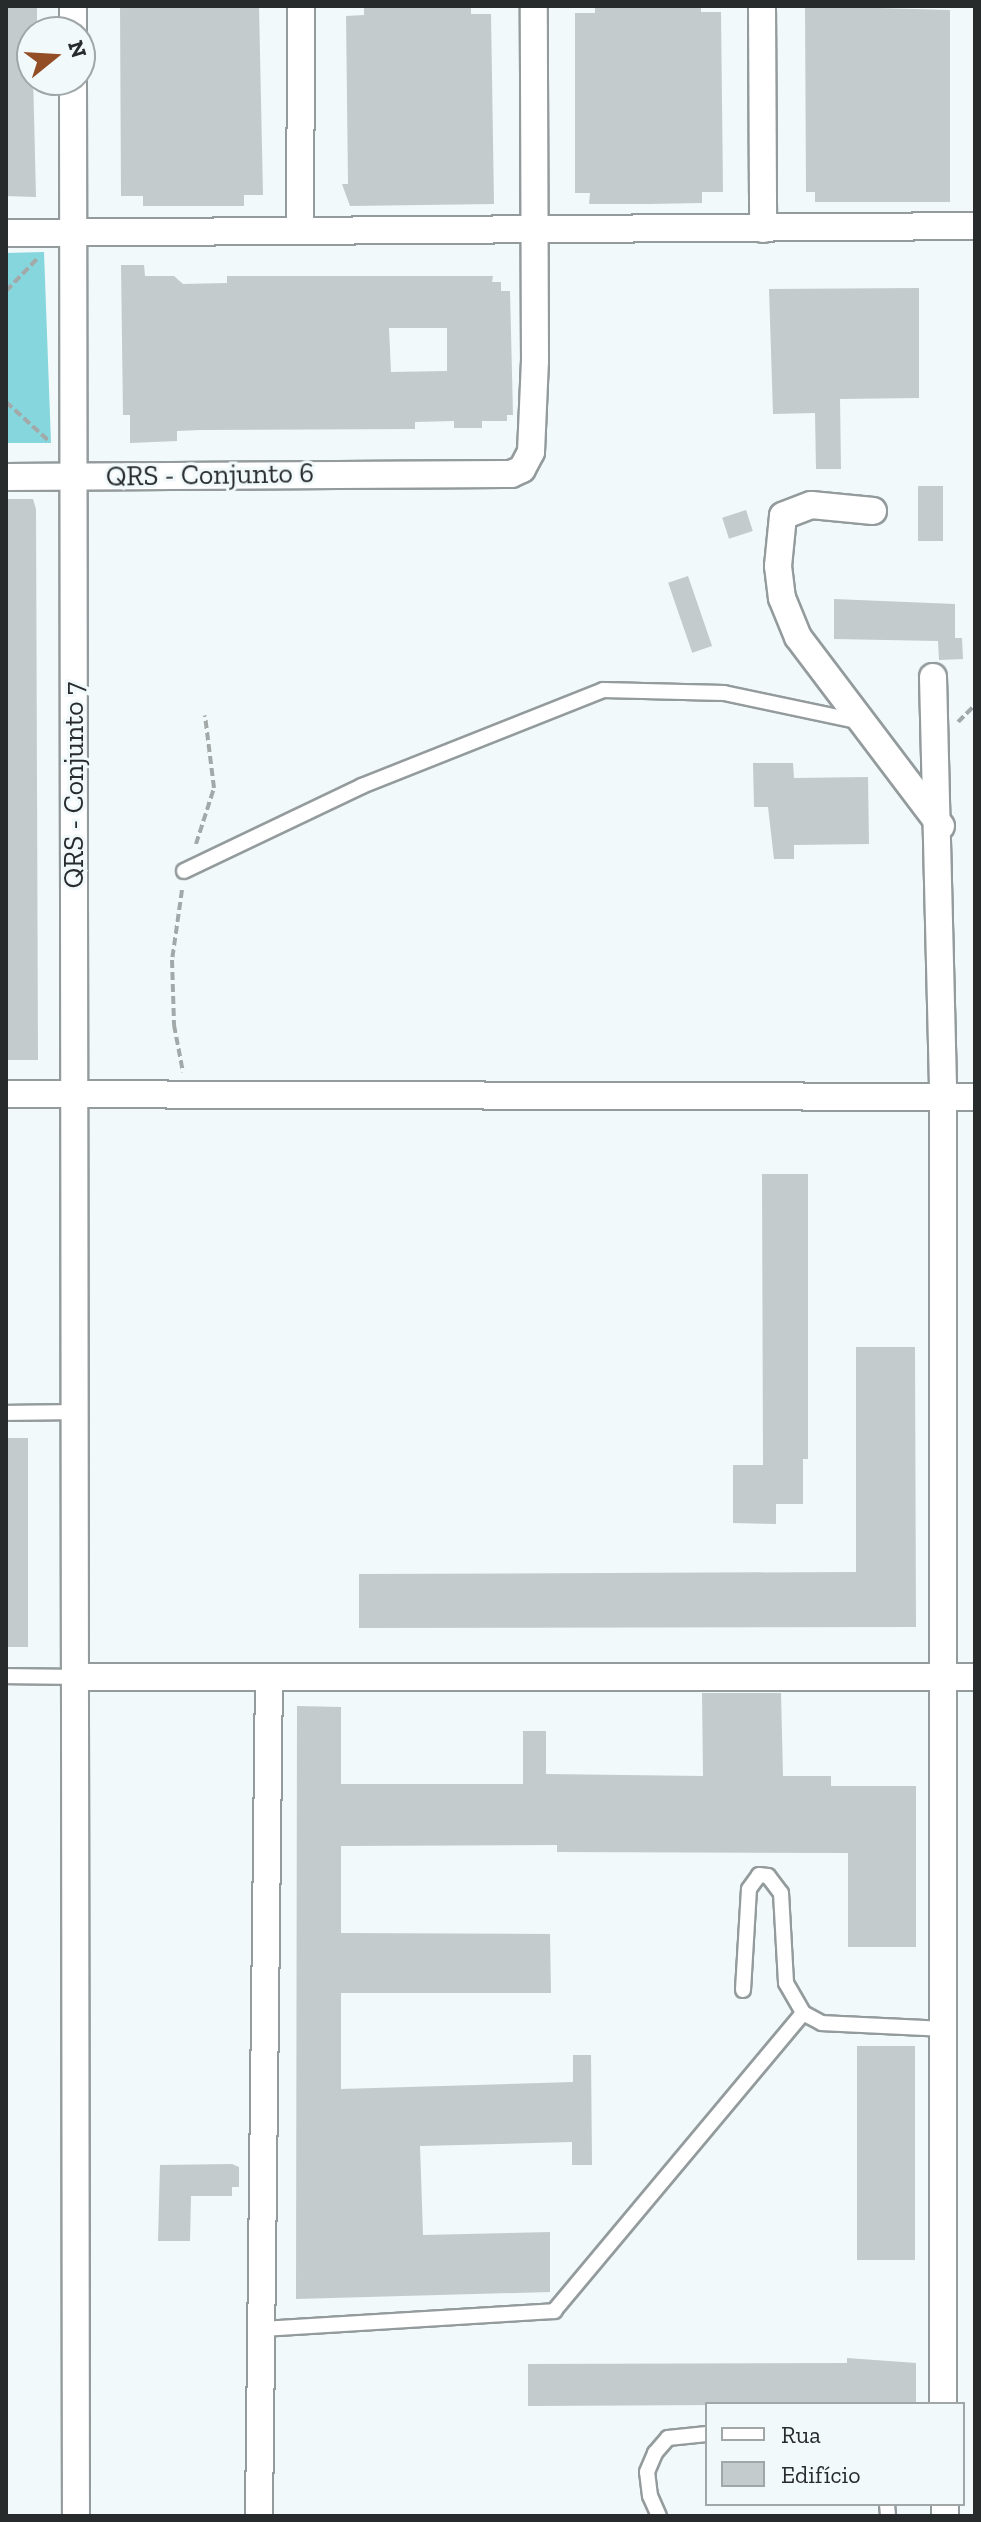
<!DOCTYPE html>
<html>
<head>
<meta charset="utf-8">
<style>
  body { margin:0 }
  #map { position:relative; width:981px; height:2522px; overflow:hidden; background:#f1f9fa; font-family:"Zilla Slab",serif }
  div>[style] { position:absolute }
  .green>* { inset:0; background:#85d6dd }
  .building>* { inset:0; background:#c3cbcc; transform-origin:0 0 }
  .path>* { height:4px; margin-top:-2px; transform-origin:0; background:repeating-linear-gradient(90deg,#a3a9a9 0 8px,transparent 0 12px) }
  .roads { filter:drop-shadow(2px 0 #949b9c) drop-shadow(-2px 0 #949b9c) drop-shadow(0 2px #949b9c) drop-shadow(0 -2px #949b9c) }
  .lane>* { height:14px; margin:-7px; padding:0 7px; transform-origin:7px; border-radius:7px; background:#fff }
  .street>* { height:26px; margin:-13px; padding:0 13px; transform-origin:13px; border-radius:13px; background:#fff }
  span { translate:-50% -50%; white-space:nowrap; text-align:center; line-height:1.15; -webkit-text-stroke:6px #f1f9fa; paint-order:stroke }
  .street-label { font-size:28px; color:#282b2b }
  .frame { position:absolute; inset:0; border:8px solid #282b2b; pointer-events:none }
  .legend { position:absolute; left:705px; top:2402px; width:260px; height:104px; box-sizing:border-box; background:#f1f9fa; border:2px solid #a1a7a7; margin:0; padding:10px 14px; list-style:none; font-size:24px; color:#282b2b }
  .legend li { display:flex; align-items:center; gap:16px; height:40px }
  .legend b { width:40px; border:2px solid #a1a7a7 }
  .north { position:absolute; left:16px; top:16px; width:80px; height:80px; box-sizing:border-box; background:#f1f9fa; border:2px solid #a1a7a7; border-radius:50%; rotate:72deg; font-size:22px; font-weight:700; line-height:32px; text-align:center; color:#282b2b }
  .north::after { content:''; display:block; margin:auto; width:28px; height:36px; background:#944e26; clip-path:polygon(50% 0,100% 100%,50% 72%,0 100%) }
</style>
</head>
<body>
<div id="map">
  <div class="green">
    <div style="clip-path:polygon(44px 252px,51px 443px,6px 443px,6px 253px)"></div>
  </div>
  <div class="building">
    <div style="clip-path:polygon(6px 6px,37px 6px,37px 32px,32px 32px,36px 197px,6px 196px)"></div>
    <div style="clip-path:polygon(120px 6px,259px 6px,263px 195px,244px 195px,244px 206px,143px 206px,143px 196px,121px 196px)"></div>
    <div style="clip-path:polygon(364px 6px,471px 6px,471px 14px,491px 14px,494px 204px,350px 206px,342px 184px,348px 184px,346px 16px,364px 15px)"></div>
    <div style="clip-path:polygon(595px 6px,701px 6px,701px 12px,721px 12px,723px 192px,702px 192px,702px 203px,649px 204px,589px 204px,590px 193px,575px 193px,575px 13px,595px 13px)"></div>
    <div style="clip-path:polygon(805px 6px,950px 10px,950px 202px,815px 202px,815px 192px,806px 192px)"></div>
    <div style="clip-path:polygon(evenodd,121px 265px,144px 265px,145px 276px,174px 276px,183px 284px,227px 283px,227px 276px,493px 276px,492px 282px,501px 282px,501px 291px,510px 291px,513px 415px,507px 415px,507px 421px,482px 421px,482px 428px,454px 428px,454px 421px,415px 422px,415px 429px,200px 430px,177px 431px,177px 441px,130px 443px,130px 415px,123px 415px,121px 265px,389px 328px,447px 328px,447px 371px,391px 372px,389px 328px)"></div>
    <div style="clip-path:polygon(919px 288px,919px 398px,840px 399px,841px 469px,816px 469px,815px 413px,773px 414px,769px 289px)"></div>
    <div style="left:918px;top:486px;width:25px;height:55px"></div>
    <div style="clip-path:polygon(6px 499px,33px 499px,36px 509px,38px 1060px,6px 1060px)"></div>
    <div style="left:746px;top:510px;width:22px;height:25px;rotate:72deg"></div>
    <div style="left:688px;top:576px;width:74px;height:21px;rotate:71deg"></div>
    <div style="clip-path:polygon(834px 599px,955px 604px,955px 638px,962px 638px,963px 659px,939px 660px,938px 641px,834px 639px)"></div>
    <div style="clip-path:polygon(753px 763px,793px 763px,794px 778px,868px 777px,869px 844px,794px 845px,794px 859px,774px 859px,768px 807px,754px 807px)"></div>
    <div style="clip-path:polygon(762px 1174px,808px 1174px,808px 1459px,803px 1459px,803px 1504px,776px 1504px,776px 1524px,733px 1523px,733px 1465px,763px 1465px)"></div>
    <div style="clip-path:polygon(856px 1347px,915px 1347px,916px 1627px,359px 1628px,359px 1574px,856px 1572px)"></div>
    <div style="left:6px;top:1438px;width:22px;height:209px"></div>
    <div style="clip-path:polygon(702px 1693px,781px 1693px,783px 1776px,831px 1776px,831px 1786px,916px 1786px,916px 1947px,848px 1947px,848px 1853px,557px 1852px,557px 1845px,341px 1846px,341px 1933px,550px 1934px,551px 1993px,341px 1993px,341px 2089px,573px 2082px,573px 2055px,591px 2055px,592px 2165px,572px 2165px,572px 2142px,420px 2146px,423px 2235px,550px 2232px,550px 2292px,296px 2299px,297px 1706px,341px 1707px,341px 1784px,523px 1784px,523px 1731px,546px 1731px,546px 1774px,703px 1776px)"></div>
    <div style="left:857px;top:2046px;width:58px;height:214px"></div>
    <div style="clip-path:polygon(232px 2164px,239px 2167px,239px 2187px,232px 2187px,232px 2196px,191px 2196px,190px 2241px,158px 2241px,160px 2165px)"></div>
    <div style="clip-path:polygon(847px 2358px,916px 2363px,916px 2404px,528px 2406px,528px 2364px,847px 2363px)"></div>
  </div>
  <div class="path">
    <div style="left:6px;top:291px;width:46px;rotate:-45.9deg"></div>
    <div style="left:6px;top:402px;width:58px;rotate:42.2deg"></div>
    <div style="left:958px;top:722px;width:24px;rotate:-45deg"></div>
    <div style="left:196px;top:844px;width:59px;rotate:-72.2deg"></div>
    <div style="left:214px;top:788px;width:73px;rotate:-97.1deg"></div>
    <div style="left:182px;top:890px;width:71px;rotate:98.1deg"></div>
    <div style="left:172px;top:960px;width:65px;rotate:88.2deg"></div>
    <div style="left:174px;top:1025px;width:48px;rotate:79.2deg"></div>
  </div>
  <div class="roads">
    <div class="lane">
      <div style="left:184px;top:871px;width:197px;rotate:-25.5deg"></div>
      <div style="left:362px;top:786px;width:259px;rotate:-21.7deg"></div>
      <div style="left:603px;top:690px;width:121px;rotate:1.4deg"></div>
      <div style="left:724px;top:693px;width:141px;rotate:11.9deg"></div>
      <div style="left:6px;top:1413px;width:68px;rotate:-0.8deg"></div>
      <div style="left:6px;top:1676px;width:69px;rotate:0.8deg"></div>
      <div style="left:743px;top:1990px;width:101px;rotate:-86.6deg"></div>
      <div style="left:749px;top:1889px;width:17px;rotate:-54deg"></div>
      <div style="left:759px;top:1875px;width:9px;rotate:6deg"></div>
      <div style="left:768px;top:1876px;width:21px;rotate:53deg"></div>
      <div style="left:781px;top:1893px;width:90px;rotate:86.8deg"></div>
      <div style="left:786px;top:1983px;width:34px;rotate:60deg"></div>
      <div style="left:803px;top:2013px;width:21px;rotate:28deg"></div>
      <div style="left:822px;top:2023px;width:122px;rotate:2.8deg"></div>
      <div style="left:261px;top:2329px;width:294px;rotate:-3.5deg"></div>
      <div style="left:554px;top:2311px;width:388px;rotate:-50.1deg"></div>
      <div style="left:887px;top:2504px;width:12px;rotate:85deg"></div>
      <div style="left:659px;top:2516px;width:22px;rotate:-114deg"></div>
      <div style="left:650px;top:2496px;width:24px;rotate:-97deg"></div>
      <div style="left:647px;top:2472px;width:21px;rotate:-67deg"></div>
      <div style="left:655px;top:2453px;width:20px;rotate:-49deg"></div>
      <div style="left:668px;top:2438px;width:39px;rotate:-6deg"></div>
    </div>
    <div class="street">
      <div style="left:762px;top:6px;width:223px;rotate:89.7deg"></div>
      <div style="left:73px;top:32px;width:26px;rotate:-90deg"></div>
      <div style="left:73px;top:80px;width:2436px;rotate:89.93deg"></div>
      <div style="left:300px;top:228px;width:222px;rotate:-89.7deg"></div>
      <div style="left:6px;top:233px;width:969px;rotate:-0.41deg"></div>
      <div style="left:6px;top:477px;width:505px;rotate:-0.34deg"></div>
      <div style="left:511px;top:474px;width:12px;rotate:-24deg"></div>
      <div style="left:522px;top:469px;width:19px;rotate:-62deg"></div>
      <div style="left:531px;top:452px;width:91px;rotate:-87.5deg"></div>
      <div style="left:535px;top:361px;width:355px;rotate:-90.2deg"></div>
      <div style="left:873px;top:511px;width:62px;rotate:-174.5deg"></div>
      <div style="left:811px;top:505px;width:30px;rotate:159deg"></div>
      <div style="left:783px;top:516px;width:50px;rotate:95.7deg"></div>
      <div style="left:778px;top:566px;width:32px;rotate:83deg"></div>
      <div style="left:782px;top:598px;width:42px;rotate:67.7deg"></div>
      <div style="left:798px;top:637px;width:237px;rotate:52.9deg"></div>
      <div style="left:933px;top:677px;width:421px;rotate:88.6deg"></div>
      <div style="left:943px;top:1098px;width:1306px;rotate:90deg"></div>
      <div style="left:6px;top:1094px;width:969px;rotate:0.18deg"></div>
      <div style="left:75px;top:1677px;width:900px"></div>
      <div style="left:945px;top:2504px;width:12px;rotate:90deg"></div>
      <div style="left:259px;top:2516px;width:839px;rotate:-89.32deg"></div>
    </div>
  </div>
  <div class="street-label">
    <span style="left:210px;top:475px;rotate:-1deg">QRS - Conjunto 6</span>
    <span style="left:74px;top:785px;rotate:-90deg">QRS - Conjunto 7</span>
  </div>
  <div class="frame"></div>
  <ul class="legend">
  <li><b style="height:10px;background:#fff"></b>Rua</li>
  <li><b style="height:22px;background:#c3cbcc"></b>Edifício</li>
  </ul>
  <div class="north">N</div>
</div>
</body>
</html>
